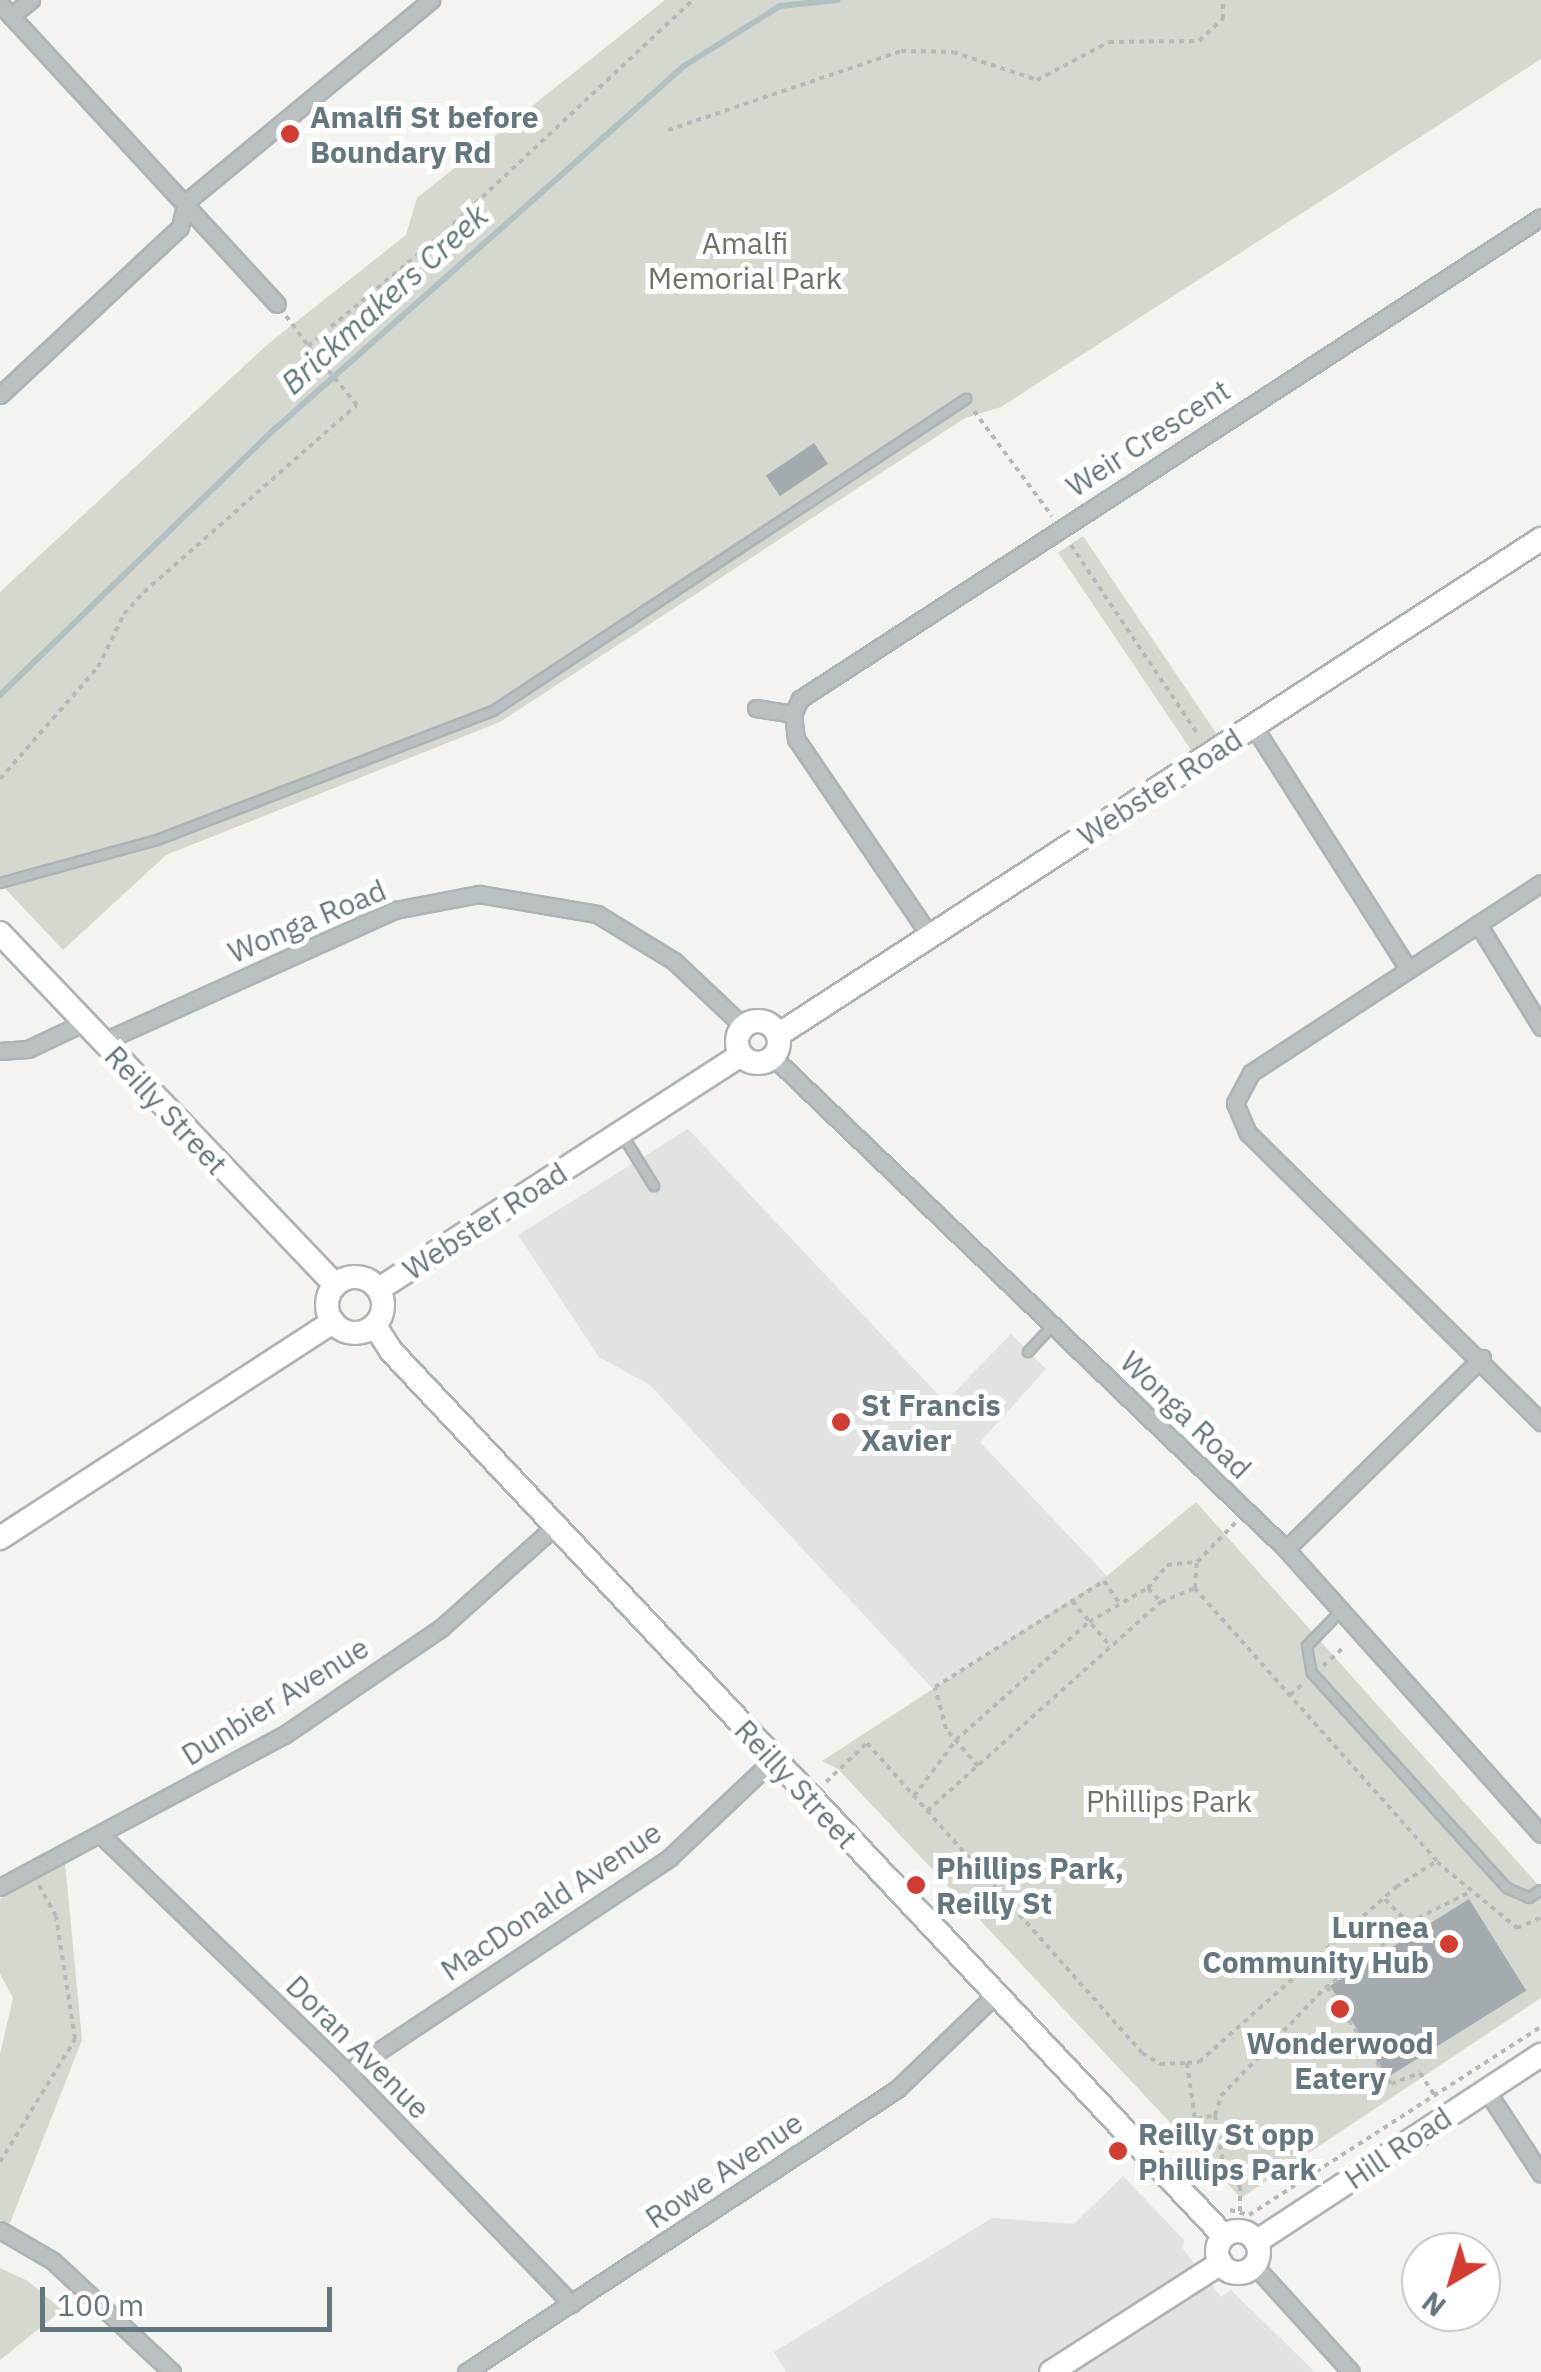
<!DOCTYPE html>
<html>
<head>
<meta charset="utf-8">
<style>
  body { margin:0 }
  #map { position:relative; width:1541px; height:2372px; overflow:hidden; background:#f3f3f0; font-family:"IBM Plex Sans",sans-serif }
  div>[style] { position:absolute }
  .built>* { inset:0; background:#e1e3e0 }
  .green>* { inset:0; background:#d4d8cf; transform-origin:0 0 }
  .stream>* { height:6px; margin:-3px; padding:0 3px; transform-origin:3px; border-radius:3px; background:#b1c0c1 }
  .building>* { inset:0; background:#a3abaf; transform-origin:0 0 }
  .path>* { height:4px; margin-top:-2px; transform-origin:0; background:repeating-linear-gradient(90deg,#b5b9ba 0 5px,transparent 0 10px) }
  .roads { filter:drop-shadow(2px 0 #adb4b6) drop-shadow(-2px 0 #adb4b6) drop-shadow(0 2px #adb4b6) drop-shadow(0 -2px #adb4b6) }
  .lane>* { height:8px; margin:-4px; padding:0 4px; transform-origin:4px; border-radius:4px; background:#bbc0c2 }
  .street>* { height:15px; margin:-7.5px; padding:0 7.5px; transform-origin:7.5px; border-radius:7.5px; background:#bbc0c2 }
  .secondary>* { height:22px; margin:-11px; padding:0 11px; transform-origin:11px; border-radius:11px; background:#fff }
  .secondary>.ring { margin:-11px; padding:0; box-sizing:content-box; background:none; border:22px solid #fff; border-radius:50% }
  .dots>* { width:28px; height:28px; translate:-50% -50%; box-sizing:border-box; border:5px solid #fff; border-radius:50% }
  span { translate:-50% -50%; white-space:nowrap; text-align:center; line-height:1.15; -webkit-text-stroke:10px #fff; paint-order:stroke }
  .poi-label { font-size:30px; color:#65777e; font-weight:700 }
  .left { translate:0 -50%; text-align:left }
  .right { translate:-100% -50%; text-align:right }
  .park-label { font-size:30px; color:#6a7663 }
  .street-label { font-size:30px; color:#65777e }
  .water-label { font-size:32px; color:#61797b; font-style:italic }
  .north { position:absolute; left:1401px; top:2232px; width:100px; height:100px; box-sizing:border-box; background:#fff; border:2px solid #c1c9cb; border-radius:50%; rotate:218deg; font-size:28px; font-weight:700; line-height:40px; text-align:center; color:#65777e }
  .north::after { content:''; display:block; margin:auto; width:35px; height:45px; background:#d13d33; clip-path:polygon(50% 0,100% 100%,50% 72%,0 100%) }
  .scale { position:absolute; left:40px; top:2287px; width:292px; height:45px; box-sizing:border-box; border:5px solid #65777e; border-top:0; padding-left:12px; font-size:30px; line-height:35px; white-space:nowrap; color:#65777e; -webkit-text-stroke:8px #fff; paint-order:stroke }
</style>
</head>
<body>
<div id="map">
  <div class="built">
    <div style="clip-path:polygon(688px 1129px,945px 1402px,1011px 1334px,1046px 1369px,980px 1442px,1107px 1576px,933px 1689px,650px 1385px,599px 1357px,518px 1235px)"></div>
    <div style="clip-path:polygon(1123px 2176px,1184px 2240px,1183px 2249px,1221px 2297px,1231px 2290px,1315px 2372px,787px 2372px,774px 2352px,992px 2218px,1074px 2224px)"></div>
  </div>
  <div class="green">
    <div style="clip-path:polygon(665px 0,1541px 0,1541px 59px,1001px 407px,965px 418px,500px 722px,166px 855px,63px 950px,0 883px,0 592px,268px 344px,406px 235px,417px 198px)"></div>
    <div style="left:1083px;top:536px;width:248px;height:30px;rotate:56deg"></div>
    <div style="clip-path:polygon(1196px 1502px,1541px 1888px,1541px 1998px,1241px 2198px,838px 1769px,822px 1761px,1107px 1576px)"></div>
    <div style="clip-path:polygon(65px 1863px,82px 2040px,10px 2223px,0 2220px,0 2054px,13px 1998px,0 1974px,0 1899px)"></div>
    <div style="clip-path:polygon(0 2268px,28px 2281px,62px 2310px,0 2360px)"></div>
  </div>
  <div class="stream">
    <div style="left:0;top:695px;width:384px;rotate:-44.1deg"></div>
    <div style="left:276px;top:428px;width:545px;rotate:-41.58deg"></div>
    <div style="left:684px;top:66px;width:113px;rotate:-32deg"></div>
    <div style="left:780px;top:6px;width:58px;rotate:-5.9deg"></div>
  </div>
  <div class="building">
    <div style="left:814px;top:443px;width:25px;height:58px;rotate:56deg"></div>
    <div style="left:1469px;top:1899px;width:108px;height:164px;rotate:58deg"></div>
  </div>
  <div class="path">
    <div style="left:668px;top:130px;width:246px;rotate:-18.7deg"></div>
    <div style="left:901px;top:51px;width:52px;rotate:1.1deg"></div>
    <div style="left:953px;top:52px;width:89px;rotate:18.4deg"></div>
    <div style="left:1037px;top:80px;width:81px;rotate:-27.8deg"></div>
    <div style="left:1109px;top:42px;width:90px;rotate:-0.6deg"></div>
    <div style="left:1199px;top:41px;width:33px;rotate:-43deg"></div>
    <div style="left:1223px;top:19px;width:19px;rotate:-90deg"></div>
    <div style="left:286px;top:316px;width:35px;rotate:53deg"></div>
    <div style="left:974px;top:411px;width:131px;rotate:53.4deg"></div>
    <div style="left:1071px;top:545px;width:230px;rotate:56.2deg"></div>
    <div style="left:0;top:779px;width:149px;rotate:-48.8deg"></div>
    <div style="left:98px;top:667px;width:59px;rotate:-63.9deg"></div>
    <div style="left:124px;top:614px;width:30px;rotate:-48deg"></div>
    <div style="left:144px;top:592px;width:283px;rotate:-41.3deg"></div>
    <div style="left:357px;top:405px;width:77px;rotate:-129.7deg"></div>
    <div style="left:308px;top:346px;width:180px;rotate:-39.8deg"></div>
    <div style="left:446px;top:231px;width:338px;rotate:-43.1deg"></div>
    <div style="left:1148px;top:1588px;width:30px;rotate:-50deg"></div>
    <div style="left:1167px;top:1565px;width:30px;rotate:-6deg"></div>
    <div style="left:1072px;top:1601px;width:60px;rotate:49.7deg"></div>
    <div style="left:1323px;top:1666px;width:25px;rotate:-42deg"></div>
    <div style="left:1290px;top:1695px;width:20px;rotate:-41deg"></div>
    <div style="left:978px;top:1766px;width:49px;rotate:-130.9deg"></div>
    <div style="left:946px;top:1729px;width:43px;rotate:-104.7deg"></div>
    <div style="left:935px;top:1687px;width:199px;rotate:-32.1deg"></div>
    <div style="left:1104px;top:1581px;width:28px;rotate:55deg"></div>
    <div style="left:826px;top:1782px;width:57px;rotate:-43.6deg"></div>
    <div style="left:867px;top:1743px;width:414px;rotate:48.4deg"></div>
    <div style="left:1142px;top:2053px;width:21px;rotate:31deg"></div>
    <div style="left:1160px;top:2064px;width:27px;rotate:-2deg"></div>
    <div style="left:1187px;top:2063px;width:57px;rotate:81.9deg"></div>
    <div style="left:1195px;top:2119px;width:39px;rotate:136deg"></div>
    <div style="left:914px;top:1796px;width:70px;rotate:-53.1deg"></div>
    <div style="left:956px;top:1740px;width:178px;rotate:-41.6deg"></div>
    <div style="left:1089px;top:1622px;width:68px;rotate:-30deg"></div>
    <div style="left:1148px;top:1588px;width:19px;rotate:47deg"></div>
    <div style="left:927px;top:1811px;width:314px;rotate:-41.8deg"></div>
    <div style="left:1161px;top:1602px;width:37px;rotate:-22deg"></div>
    <div style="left:1437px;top:1862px;width:104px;rotate:39.5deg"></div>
    <div style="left:1517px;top:1928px;width:26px;rotate:-23deg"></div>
    <div style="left:1385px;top:1899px;width:35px;rotate:46deg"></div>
    <div style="left:1327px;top:1987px;width:116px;rotate:56.6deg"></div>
    <div style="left:1391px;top:2084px;width:31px;rotate:-21deg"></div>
    <div style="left:1420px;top:2073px;width:27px;rotate:57deg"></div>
    <div style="left:1187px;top:2063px;width:12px;rotate:-5deg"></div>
    <div style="left:1199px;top:2062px;width:264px;rotate:-41.6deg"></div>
    <div style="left:1396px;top:1887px;width:49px;rotate:-32.4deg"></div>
    <div style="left:1437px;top:1861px;width:365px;rotate:-131.6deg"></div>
    <div style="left:1195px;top:1588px;width:26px;rotate:-86deg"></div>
    <div style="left:1197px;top:1562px;width:57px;rotate:-45.7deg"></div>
    <div style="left:1215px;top:2115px;width:56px;rotate:80.7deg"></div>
    <div style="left:1224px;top:2170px;width:23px;rotate:45deg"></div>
    <div style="left:1240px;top:2186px;width:27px;rotate:90deg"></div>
    <div style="left:1197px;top:2119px;width:18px;rotate:-13deg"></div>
    <div style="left:1215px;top:2115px;width:20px;rotate:-72deg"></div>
    <div style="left:1221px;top:2096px;width:150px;rotate:-46.1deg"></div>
    <div style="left:1325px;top:1988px;width:116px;rotate:-37deg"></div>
    <div style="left:1418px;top:1918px;width:56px;rotate:-26.6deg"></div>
    <div style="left:0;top:2162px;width:144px;rotate:-58.6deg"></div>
    <div style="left:75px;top:2039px;width:124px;rotate:-98.8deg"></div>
    <div style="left:56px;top:1916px;width:38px;rotate:-119deg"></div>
    <div style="left:1230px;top:2210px;width:20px;rotate:15deg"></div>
    <div style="left:1249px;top:2215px;width:347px;rotate:-32.8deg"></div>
  </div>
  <div class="roads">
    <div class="lane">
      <div style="left:0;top:883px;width:163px;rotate:-15.3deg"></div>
      <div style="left:157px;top:840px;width:360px;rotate:-21deg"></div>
      <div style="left:493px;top:711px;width:567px;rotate:-33.41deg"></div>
      <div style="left:623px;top:1136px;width:59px;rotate:58.2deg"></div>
      <div style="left:1028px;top:1352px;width:35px;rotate:-47deg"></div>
      <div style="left:1341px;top:1611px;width:49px;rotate:134.2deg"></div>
      <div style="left:1307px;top:1646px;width:27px;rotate:80deg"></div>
      <div style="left:1312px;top:1673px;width:290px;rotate:47.8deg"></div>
      <div style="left:1507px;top:1888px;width:24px;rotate:24deg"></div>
      <div style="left:1529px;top:1898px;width:14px;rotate:-34deg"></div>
    </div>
    <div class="street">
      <div style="left:0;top:4px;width:408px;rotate:47.3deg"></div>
      <div style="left:11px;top:16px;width:26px;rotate:-39deg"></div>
      <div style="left:186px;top:202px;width:318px;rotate:-39.5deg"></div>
      <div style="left:0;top:395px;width:246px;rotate:-43deg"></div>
      <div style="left:180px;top:227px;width:26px;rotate:-77deg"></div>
      <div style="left:756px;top:708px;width:37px;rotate:9deg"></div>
      <div style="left:1254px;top:727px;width:287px;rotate:57.5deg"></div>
      <div style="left:1541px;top:883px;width:347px;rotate:146.8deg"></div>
      <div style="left:1251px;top:1073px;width:34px;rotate:118deg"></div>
      <div style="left:1235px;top:1103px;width:33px;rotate:67deg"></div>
      <div style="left:1248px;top:1133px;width:412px;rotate:44.6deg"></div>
      <div style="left:1478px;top:924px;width:121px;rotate:58.5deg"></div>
      <div style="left:930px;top:936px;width:238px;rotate:-124.2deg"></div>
      <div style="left:796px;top:739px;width:25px;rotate:-97deg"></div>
      <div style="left:793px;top:714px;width:17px;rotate:-65deg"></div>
      <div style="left:800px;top:699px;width:884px;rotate:-33.04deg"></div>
      <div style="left:102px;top:1042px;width:321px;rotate:-24.3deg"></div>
      <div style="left:395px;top:910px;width:86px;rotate:-10.8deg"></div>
      <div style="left:479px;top:894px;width:120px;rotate:9.6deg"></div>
      <div style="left:597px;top:914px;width:90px;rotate:31.4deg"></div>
      <div style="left:674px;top:961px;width:96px;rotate:43.3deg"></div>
      <div style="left:0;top:1051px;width:28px;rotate:-4deg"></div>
      <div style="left:28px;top:1049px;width:63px;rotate:-25.3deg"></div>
      <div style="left:773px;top:1057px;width:711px;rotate:43.8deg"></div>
      <div style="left:1286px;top:1549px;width:382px;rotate:48.2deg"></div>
      <div style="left:1286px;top:1549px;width:274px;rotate:-44.3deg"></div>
      <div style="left:100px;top:1834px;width:343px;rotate:43.9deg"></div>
      <div style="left:347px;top:2072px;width:323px;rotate:45.9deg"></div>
      <div style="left:0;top:1887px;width:322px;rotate:-28.2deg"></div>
      <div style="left:284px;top:1735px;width:190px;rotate:-34.3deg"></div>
      <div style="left:441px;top:1628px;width:153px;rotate:-41.8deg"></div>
      <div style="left:347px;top:2072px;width:388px;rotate:-33.6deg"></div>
      <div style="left:670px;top:1857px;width:141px;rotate:-43.3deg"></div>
      <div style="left:1486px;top:2090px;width:100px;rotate:56.8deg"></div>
      <div style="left:0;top:2230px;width:61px;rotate:30.3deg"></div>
      <div style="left:53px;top:2261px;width:163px;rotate:43deg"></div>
      <div style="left:1254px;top:2265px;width:144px;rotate:47.8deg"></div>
      <div style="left:466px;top:2372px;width:516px;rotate:-33.29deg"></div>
      <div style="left:897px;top:2089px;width:136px;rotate:-43.8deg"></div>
    </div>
    <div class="secondary">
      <div style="left:0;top:933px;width:486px;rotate:46.4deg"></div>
      <div class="ring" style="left:737px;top:1021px;width:20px;height:20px"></div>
      <div style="left:778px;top:1035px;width:910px;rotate:-33.03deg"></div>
      <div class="ring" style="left:327px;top:1277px;width:34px;height:34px"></div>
      <div style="left:379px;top:1289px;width:431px;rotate:-32.9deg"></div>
      <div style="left:375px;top:1326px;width:31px;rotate:57deg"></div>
      <div style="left:392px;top:1352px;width:1214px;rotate:46.74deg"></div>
      <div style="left:0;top:1538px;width:397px;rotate:-33deg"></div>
      <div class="ring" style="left:1217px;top:2231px;width:20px;height:20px"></div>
      <div style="left:1256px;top:2242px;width:341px;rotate:-33.3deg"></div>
      <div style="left:1051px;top:2372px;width:202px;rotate:-32.7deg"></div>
    </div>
  </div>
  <div class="dots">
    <div style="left:290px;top:134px;background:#d13d33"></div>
    <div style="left:841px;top:1422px;background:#d13d33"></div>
    <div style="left:916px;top:1885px;background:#d13d33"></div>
    <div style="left:1449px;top:1944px;background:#d13d33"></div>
    <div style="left:1340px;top:2009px;background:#d13d33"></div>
    <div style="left:1118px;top:2151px;background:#d13d33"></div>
  </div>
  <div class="poi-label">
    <span class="left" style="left:310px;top:134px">Amalfi St before<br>Boundary Rd</span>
    <span class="left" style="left:861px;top:1422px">St Francis<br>Xavier</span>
    <span class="left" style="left:936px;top:1885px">Phillips Park,<br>Reilly St</span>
    <span class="right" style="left:1429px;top:1944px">Lurnea<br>Community Hub</span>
    <span style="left:1340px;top:2060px">Wonderwood<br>Eatery</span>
    <span class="left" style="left:1138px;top:2151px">Reilly St opp<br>Phillips Park</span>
  </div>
  <div class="park-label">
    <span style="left:745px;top:260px">Amalfi<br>Memorial Park</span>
    <span style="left:1169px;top:1801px">Phillips Park</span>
  </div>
  <div class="street-label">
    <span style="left:1148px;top:438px;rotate:-33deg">Weir Crescent</span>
    <span style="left:1160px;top:787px;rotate:-33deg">Webster Road</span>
    <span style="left:307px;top:921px;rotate:-23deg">Wonga Road</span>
    <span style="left:166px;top:1110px;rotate:47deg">Reilly Street</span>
    <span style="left:485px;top:1221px;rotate:-33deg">Webster Road</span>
    <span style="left:1186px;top:1415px;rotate:44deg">Wonga Road</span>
    <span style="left:275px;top:1701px;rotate:-32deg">Dunbier Avenue</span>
    <span style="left:796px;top:1784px;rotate:47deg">Reilly Street</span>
    <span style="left:551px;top:1901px;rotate:-34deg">MacDonald Avenue</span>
    <span style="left:358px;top:2047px;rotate:45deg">Doran Avenue</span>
    <span style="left:1398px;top:2148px;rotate:-34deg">Hill Road</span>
    <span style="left:724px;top:2170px;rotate:-34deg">Rowe Avenue</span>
  </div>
  <div class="water-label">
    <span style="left:384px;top:299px;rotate:-42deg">Brickmakers Creek</span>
  </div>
  <div class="north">N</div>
  <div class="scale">100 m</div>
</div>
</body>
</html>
